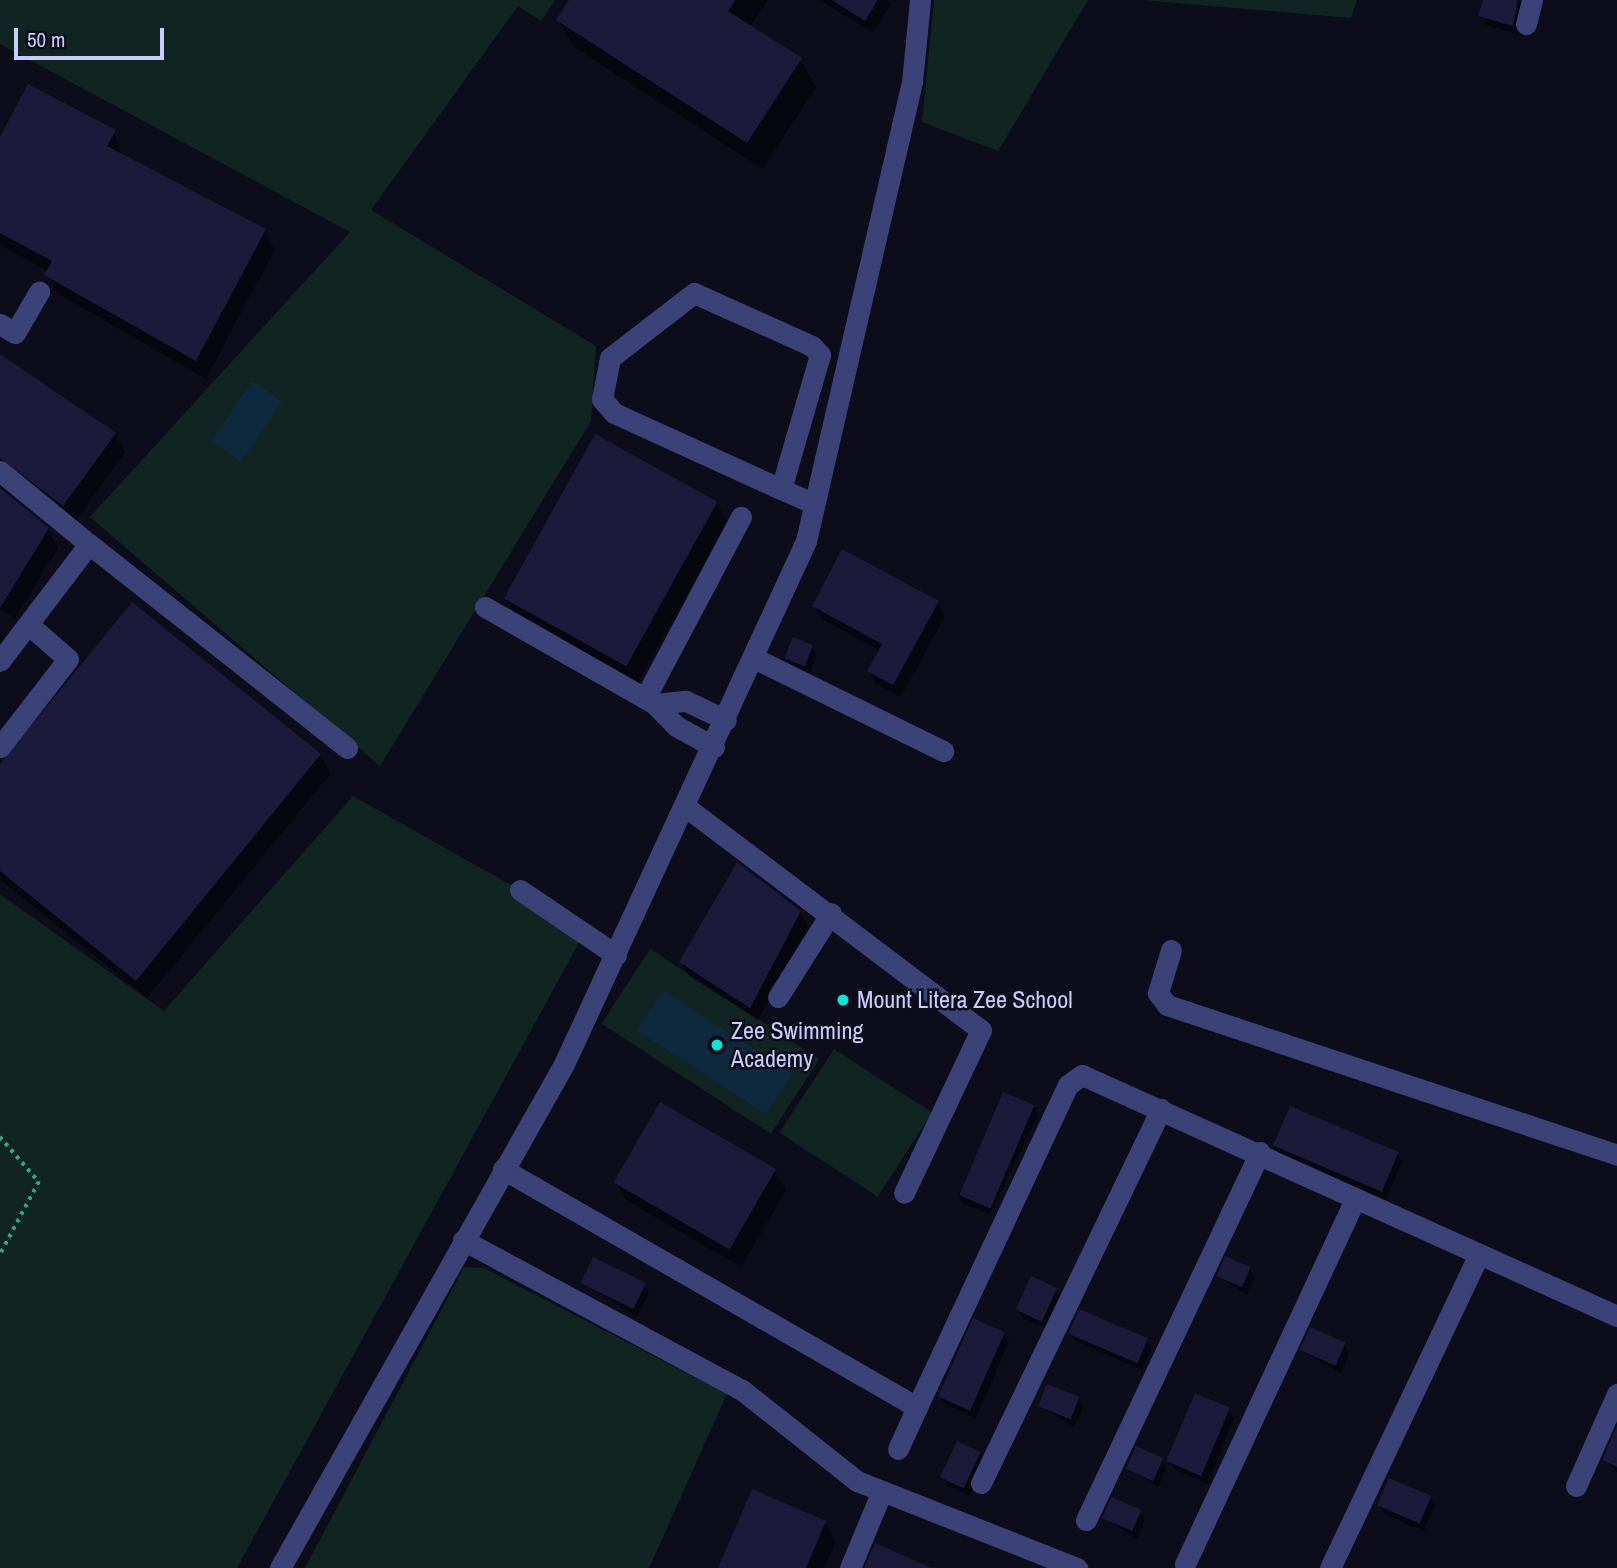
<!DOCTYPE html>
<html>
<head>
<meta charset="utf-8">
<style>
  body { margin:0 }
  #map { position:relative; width:1617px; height:1568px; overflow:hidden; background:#0c0c1b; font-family:"Archivo Narrow",sans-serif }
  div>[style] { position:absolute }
  .green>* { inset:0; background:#102521; transform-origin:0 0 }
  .water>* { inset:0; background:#0e293e; transform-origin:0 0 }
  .shadow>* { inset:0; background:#0007 }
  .building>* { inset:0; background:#1b1a3b; transform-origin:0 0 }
  .path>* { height:3.5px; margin-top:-1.75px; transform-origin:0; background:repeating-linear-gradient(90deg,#34a68c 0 3.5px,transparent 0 8.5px) }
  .minor>* { height:21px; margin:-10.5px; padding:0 10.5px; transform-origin:10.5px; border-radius:10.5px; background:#3a4278 }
  .dots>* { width:19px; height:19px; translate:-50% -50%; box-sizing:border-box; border:4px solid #0c0c1b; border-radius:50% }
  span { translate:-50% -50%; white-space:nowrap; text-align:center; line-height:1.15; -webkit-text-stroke:5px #0c0c1b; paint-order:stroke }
  .poi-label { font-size:24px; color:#cacdfc }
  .left { translate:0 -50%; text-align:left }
  .scale { position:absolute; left:14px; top:28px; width:150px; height:32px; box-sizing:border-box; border:4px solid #cacdfc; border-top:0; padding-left:9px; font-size:21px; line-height:24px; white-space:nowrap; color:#cacdfc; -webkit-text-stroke:5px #0c0c1b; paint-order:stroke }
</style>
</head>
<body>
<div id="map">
  <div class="green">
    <div style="clip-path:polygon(0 0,555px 0,541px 21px,518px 6px,371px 210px,596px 346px,591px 421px,380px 766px,90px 517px,350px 232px,0 44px)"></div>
    <div style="clip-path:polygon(934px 0,1088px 0,998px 151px,922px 122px)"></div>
    <div style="clip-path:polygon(1142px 0,1357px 0,1351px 18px)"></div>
    <div style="clip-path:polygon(353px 796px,587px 928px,237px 1568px,0 1568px,0 894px,164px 1011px)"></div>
    <div style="left:650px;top:949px;width:202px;height:89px;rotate:33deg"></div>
    <div style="left:834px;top:1049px;width:117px;height:100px;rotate:33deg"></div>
    <div style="clip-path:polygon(464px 1267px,484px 1268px,727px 1394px,649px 1568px,305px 1568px)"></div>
  </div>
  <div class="water">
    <div style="left:252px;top:381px;width:36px;height:73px;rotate:34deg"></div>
    <div style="left:663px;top:990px;width:154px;height:48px;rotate:33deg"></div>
  </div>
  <div class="shadow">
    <div style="clip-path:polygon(571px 0,768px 0,750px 27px,800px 60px,816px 87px,763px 169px,574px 47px,558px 20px)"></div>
    <div style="clip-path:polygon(820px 0,887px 0,890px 5px,873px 33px)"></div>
    <div style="clip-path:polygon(1484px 0,1529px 0,1518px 34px,1485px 25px)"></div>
    <div style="clip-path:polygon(114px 132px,122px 156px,265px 231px,275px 249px,206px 379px,57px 293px,48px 271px,0 245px,0 141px)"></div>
    <div style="clip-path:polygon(0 356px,115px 434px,125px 452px,74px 523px,0 481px)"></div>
    <div style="clip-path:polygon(0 490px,48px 529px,58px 548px,15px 618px,0 609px)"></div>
    <div style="clip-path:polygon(716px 502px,727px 521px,638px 683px,516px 617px,506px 599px)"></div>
    <div style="clip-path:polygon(937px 603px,945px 616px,901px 697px,876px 684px,869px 671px,880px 651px,822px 619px,814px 606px)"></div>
    <div style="clip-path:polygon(0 632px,6px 641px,0 652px)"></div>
    <div style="clip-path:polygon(812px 647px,817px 655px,809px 675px,791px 667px,786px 658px)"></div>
    <div style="clip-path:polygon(320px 755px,330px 774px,147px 998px,0 879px,0 767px)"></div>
    <div style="clip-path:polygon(800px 912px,808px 926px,758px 1020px,689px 976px,681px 962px)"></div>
    <div style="clip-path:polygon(660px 1105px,775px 1172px,786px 1190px,741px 1267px,626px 1200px,616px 1182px)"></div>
    <div style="clip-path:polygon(1033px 1106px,1038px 1115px,990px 1214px,963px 1203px,958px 1194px)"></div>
    <div style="clip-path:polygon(1274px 1146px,1397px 1153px,1402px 1162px,1385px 1202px,1279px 1155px)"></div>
    <div style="clip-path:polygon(1250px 1269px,1255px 1277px,1247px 1295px,1218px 1276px)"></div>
    <div style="clip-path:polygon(582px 1283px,644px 1285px,649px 1293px,637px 1317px)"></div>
    <div style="clip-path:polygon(1056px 1289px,1061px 1298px,1049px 1329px,1023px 1318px,1018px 1310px)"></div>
    <div style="clip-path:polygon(1070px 1332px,1146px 1340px,1151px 1349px,1142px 1370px,1075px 1341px)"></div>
    <div style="clip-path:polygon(1004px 1334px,1009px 1342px,976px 1418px,944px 1404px,939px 1396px)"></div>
    <div style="clip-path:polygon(1344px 1344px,1349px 1353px,1341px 1373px,1301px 1350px)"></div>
    <div style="clip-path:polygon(1078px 1399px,1083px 1407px,1074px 1427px,1039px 1406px)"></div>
    <div style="clip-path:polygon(1229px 1410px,1234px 1418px,1208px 1484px,1174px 1469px,1169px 1461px)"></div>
    <div style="clip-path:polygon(1617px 1436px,1617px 1472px,1604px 1460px)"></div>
    <div style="clip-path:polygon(980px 1453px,985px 1462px,970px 1496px,948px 1486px,943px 1478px)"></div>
    <div style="clip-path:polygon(1162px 1459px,1167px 1468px,1158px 1487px,1127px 1468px)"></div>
    <div style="clip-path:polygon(1430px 1498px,1435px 1506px,1424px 1531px,1384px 1514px,1379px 1505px)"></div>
    <div style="clip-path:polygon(1140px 1511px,1145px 1520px,1137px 1539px,1104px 1518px)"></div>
    <div style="clip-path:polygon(825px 1523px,836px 1541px,824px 1568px,720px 1568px)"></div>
  </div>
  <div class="building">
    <div style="clip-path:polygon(569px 0,735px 0,728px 11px,802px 58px,747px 143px,556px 20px)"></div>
    <div style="clip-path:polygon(832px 0,878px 0,865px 21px)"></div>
    <div style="clip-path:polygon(1483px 0,1518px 0,1513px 26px,1478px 16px)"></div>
    <div style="clip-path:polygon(28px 84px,116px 130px,107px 146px,266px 229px,196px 361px,44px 275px,52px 261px,0 233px,0 137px)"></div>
    <div style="clip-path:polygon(0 354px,116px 433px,63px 506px,0 458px)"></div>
    <div style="left:595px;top:434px;width:140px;height:188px;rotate:29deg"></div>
    <div style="clip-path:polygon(0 488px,49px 528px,0 608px)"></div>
    <div style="clip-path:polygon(842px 549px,939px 601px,893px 685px,867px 671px,882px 644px,812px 606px)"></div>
    <div style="clip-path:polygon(132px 602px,321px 754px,136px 981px,0 871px,0 764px)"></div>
    <div style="left:793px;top:637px;width:22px;height:23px;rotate:22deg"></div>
    <div style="clip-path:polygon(737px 862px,801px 911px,750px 1008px,679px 962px)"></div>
    <div style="left:1003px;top:1092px;width:34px;height:112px;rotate:23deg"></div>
    <div style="left:660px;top:1102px;width:134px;height:93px;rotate:30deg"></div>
    <div style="left:1290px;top:1106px;width:118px;height:43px;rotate:23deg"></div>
    <div style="left:1225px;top:1256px;width:28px;height:22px;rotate:23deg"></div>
    <div style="left:593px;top:1257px;width:59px;height:29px;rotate:26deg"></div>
    <div style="left:1031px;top:1276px;width:29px;height:37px;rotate:25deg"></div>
    <div style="left:1079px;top:1309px;width:75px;height:27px;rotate:23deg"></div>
    <div style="left:973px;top:1318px;width:35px;height:86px;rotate:24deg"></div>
    <div style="left:1310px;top:1327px;width:39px;height:25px;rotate:24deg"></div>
    <div style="left:1047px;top:1384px;width:35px;height:24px;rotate:22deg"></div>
    <div style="left:1195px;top:1393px;width:38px;height:74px;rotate:23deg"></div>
    <div style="clip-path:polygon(1617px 1426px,1617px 1467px,1602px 1460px)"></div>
    <div style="left:957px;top:1441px;width:26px;height:40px;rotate:25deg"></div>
    <div style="left:1136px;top:1446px;width:30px;height:25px;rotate:24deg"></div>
    <div style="left:1389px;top:1478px;width:46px;height:30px;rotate:23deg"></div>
    <div style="clip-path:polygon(752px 1489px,826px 1521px,806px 1568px,718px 1568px)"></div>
    <div style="left:1111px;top:1497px;width:33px;height:23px;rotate:23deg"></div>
    <div style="clip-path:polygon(875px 1543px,932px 1568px,864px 1568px)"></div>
  </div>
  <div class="path">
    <div style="left:0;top:1137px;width:60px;rotate:49.1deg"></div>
    <div style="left:39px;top:1182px;width:83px;rotate:118.1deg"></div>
  </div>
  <div class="minor">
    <div style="left:1526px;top:24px;width:25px;rotate:-76deg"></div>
    <div style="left:0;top:324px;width:17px;rotate:31deg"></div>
    <div style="left:15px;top:333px;width:48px;rotate:-59.7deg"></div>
    <div style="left:0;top:471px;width:115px;rotate:39.4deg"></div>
    <div style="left:89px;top:544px;width:147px;rotate:127.3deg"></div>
    <div style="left:781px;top:489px;width:140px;rotate:-73.8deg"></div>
    <div style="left:820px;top:355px;width:12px;rotate:-132deg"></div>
    <div style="left:812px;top:346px;width:129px;rotate:-155.8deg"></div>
    <div style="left:694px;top:293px;width:106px;rotate:142.3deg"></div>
    <div style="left:610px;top:358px;width:42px;rotate:101deg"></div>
    <div style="left:602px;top:399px;width:18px;rotate:49deg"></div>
    <div style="left:614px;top:413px;width:183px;rotate:24.5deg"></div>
    <div style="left:781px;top:489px;width:35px;rotate:24deg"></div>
    <div style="left:89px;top:544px;width:329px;rotate:38.3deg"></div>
    <div style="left:485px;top:607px;width:196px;rotate:29.7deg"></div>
    <div style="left:754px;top:658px;width:211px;rotate:26.2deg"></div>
    <div style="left:645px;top:698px;width:205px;rotate:-62.1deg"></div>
    <div style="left:0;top:747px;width:111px;rotate:-52.3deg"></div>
    <div style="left:68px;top:659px;width:53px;rotate:-138.8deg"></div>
    <div style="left:714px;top:747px;width:43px;rotate:-151.1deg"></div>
    <div style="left:676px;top:726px;width:30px;rotate:-134deg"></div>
    <div style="left:655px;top:704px;width:31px;rotate:-6deg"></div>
    <div style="left:686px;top:701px;width:44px;rotate:25.4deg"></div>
    <div style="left:686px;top:807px;width:370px;rotate:37.1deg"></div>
    <div style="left:981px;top:1030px;width:180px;rotate:115.3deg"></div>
    <div style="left:520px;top:890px;width:116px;rotate:34.1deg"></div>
    <div style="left:1171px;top:950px;width:45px;rotate:106.8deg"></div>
    <div style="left:1158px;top:993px;width:15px;rotate:53deg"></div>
    <div style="left:1167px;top:1005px;width:474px;rotate:18.4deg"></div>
    <div style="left:778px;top:997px;width:99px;rotate:-57.8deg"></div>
    <div style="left:503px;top:1169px;width:478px;rotate:29.9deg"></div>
    <div style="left:917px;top:1407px;width:356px;rotate:-64.9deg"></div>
    <div style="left:1068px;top:1085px;width:17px;rotate:-36deg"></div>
    <div style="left:1082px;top:1075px;width:587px;rotate:24.25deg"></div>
    <div style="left:463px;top:1240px;width:317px;rotate:28.3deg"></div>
    <div style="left:742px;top:1390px;width:147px;rotate:38.4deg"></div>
    <div style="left:857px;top:1481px;width:237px;rotate:21.6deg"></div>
    <div style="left:898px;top:1449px;width:46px;rotate:-65.7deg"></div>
    <div style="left:981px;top:1483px;width:415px;rotate:-64.3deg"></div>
    <div style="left:1576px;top:1486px;width:101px;rotate:-66deg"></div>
    <div style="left:1086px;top:1520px;width:407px;rotate:-64.7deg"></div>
    <div style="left:1185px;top:1564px;width:402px;rotate:-65deg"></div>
    <div style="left:280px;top:1568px;width:579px;rotate:-60.6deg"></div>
    <div style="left:564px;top:1064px;width:576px;rotate:-65.17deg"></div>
    <div style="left:806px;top:541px;width:471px;rotate:-77deg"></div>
    <div style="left:912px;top:82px;width:82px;rotate:-84.4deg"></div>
    <div style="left:850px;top:1568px;width:83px;rotate:-67.4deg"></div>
    <div style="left:1330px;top:1568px;width:345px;rotate:-64.6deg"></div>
  </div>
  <div class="dots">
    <div style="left:843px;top:1000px;background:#0ee4d5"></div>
    <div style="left:717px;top:1045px;background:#0ee4d5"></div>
  </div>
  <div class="poi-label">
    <span class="left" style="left:857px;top:1000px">Mount Litera Zee School</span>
    <span class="left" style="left:731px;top:1045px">Zee Swimming<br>Academy</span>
  </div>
  <div class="scale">50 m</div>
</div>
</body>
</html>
